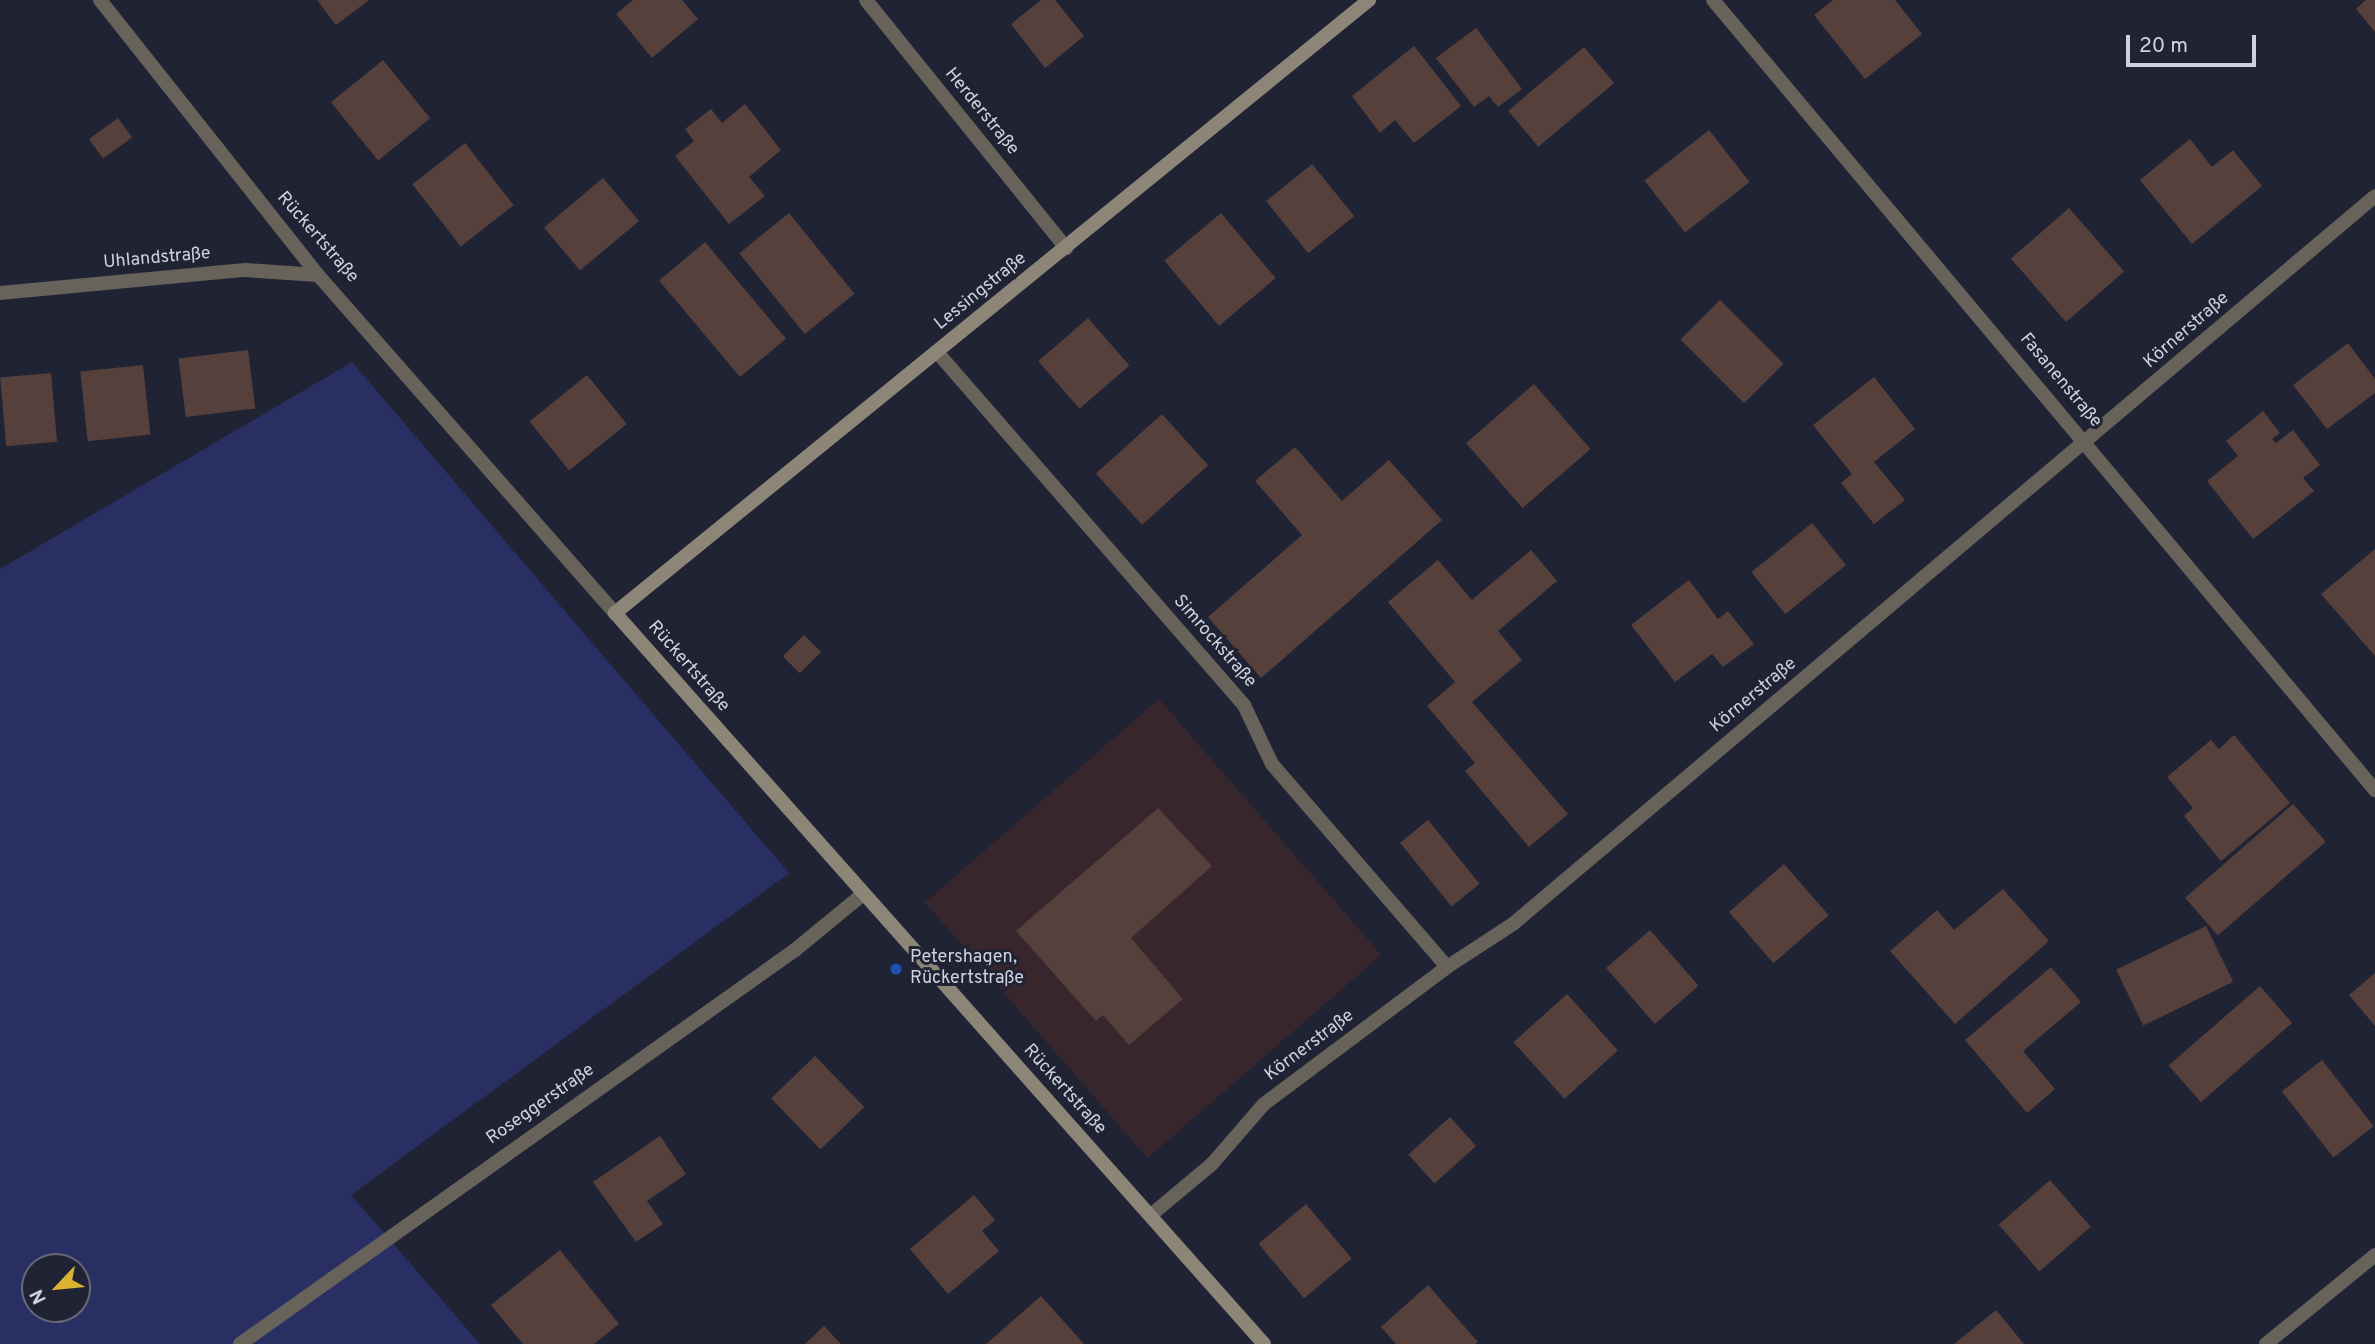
<!DOCTYPE html>
<html>
<head>
<meta charset="utf-8">
<style>
  body { margin:0 }
  #map { position:relative; width:2375px; height:1344px; overflow:hidden; background:#202334; font-family:Overpass,sans-serif }
  div>[style] { position:absolute }
  .education>* { inset:0; background:#38262d; transform-origin:0 0 }
  .green>* { inset:0; background:#292f63 }
  .building>* { inset:0; background:#56403b; transform-origin:0 0 }
  .street>* { height:14px; margin:-7px; padding:0 7px; transform-origin:7px; border-radius:7px; background:#67635a }
  .secondary>* { height:14px; margin:-7px; padding:0 7px; transform-origin:7px; border-radius:7px; background:#8d8678 }
  .dots>* { width:19px; height:19px; translate:-50% -50%; box-sizing:border-box; border:4px solid #202334; border-radius:50% }
  span { translate:-50% -50%; white-space:nowrap; text-align:center; line-height:1.15; -webkit-text-stroke:6px #202334; paint-order:stroke }
  .street-label { font-size:18px; color:#cfd2de }
  .poi-label { font-size:18px; color:#cfd2de }
  .left { translate:0 -50%; text-align:left }
  .north { position:absolute; left:21px; top:1253px; width:70px; height:70px; box-sizing:border-box; background:#202334; border:2px solid #666978; border-radius:50%; rotate:244deg; font-size:19px; font-weight:700; line-height:28px; text-align:center; color:#cfd2de }
  .north::after { content:''; display:block; margin:auto; width:24px; height:32px; background:#dab333; clip-path:polygon(50% 0,100% 100%,50% 72%,0 100%) }
  .scale { position:absolute; left:2126px; top:35px; width:130px; height:32px; box-sizing:border-box; border:4px solid #cfd2de; border-top:0; padding-left:9px; font-size:21px; line-height:24px; white-space:nowrap; color:#cfd2de; -webkit-text-stroke:5px #202334; paint-order:stroke }
</style>
</head>
<body>
<div id="map">
  <div class="education">
    <div style="left:1159px;top:699px;width:339px;height:310px;rotate:49deg"></div>
  </div>
  <div class="green">
    <div style="clip-path:polygon(evenodd,352px 362px,789px 873px,351px 1195px,480px 1344px,0 1344px,0 569px,352px 362px,35px 1267px,77px 1267px,77px 1309px,35px 1309px,35px 1267px)"></div>
  </div>
  <div class="building">
    <div style="clip-path:polygon(317px 0,369px 0,336px 25px)"></div>
    <div style="clip-path:polygon(633px 0,682px 0,698px 19px,652px 58px,616px 14px)"></div>
    <div style="clip-path:polygon(1041px 0,1055px 0,1084px 36px,1045px 68px,1011px 24px)"></div>
    <div style="clip-path:polygon(1833px 0,1895px 0,1922px 34px,1865px 79px,1814px 15px)"></div>
    <div style="clip-path:polygon(2366px 0,2375px 0,2375px 32px,2356px 9px)"></div>
    <div style="clip-path:polygon(1476px 28px,1522px 89px,1498px 107px,1489px 96px,1474px 107px,1436px 58px)"></div>
    <div style="clip-path:polygon(1414px 46px,1461px 106px,1414px 143px,1395px 120px,1380px 133px,1352px 96px)"></div>
    <div style="left:1584px;top:47px;width:47px;height:99px;rotate:50deg"></div>
    <div style="left:383px;top:60px;width:75px;height:67px;rotate:51deg"></div>
    <div style="clip-path:polygon(745px 104px,781px 150px,749px 177px,765px 196px,729px 224px,675px 156px,694px 141px,685px 129px,711px 109px,722px 123px)"></div>
    <div style="left:118px;top:118px;width:24px;height:36px;rotate:54deg"></div>
    <div style="left:1709px;top:130px;width:66px;height:82px;rotate:52deg"></div>
    <div style="clip-path:polygon(2190px 139px,2212px 167px,2233px 150px,2262px 186px,2192px 244px,2140px 180px)"></div>
    <div style="left:465px;top:143px;width:79px;height:67px;rotate:52deg"></div>
    <div style="left:1312px;top:164px;width:67px;height:59px;rotate:51deg"></div>
    <div style="left:603px;top:178px;width:56px;height:77px;rotate:50deg"></div>
    <div style="left:2069px;top:208px;width:84px;height:77px;rotate:49deg"></div>
    <div style="left:789px;top:213px;width:104px;height:64px;rotate:51deg"></div>
    <div style="left:1221px;top:213px;width:85px;height:74px;rotate:50deg"></div>
    <div style="left:705px;top:242px;width:126px;height:60px;rotate:50deg"></div>
    <div style="left:1720px;top:300px;width:90px;height:56px;rotate:45deg"></div>
    <div style="left:1088px;top:318px;width:63px;height:66px;rotate:49deg"></div>
    <div style="clip-path:polygon(2348px 343px,2375px 379px,2375px 393px,2327px 429px,2293px 385px)"></div>
    <div style="left:248px;top:350px;width:59px;height:70px;rotate:83deg"></div>
    <div style="left:143px;top:365px;width:70px;height:63px;rotate:84deg"></div>
    <div style="left:51px;top:373px;width:69px;height:51px;rotate:85deg"></div>
    <div style="left:587px;top:375px;width:63px;height:74px;rotate:51deg"></div>
    <div style="clip-path:polygon(1874px 377px,1915px 429px,1874px 462px,1905px 500px,1874px 524px,1841px 483px,1852px 474px,1813px 425px)"></div>
    <div style="left:1534px;top:384px;width:86px;height:90px;rotate:49deg"></div>
    <div style="clip-path:polygon(2263px 411px,2280px 433px,2272px 439px,2276px 443px,2293px 430px,2320px 465px,2303px 478px,2314px 491px,2253px 539px,2207px 481px,2238px 456px,2226px 441px)"></div>
    <div style="left:1162px;top:414px;width:69px;height:89px;rotate:48deg"></div>
    <div style="clip-path:polygon(1295px 447px,1342px 501px,1389px 460px,1442px 520px,1261px 678px,1208px 617px,1302px 535px,1255px 481px)"></div>
    <div style="left:1812px;top:523px;width:54px;height:78px;rotate:51deg"></div>
    <div style="clip-path:polygon(2375px 549px,2375px 656px,2321px 594px)"></div>
    <div style="clip-path:polygon(1531px 550px,1557px 581px,1498px 631px,1522px 660px,1472px 702px,1568px 814px,1529px 847px,1465px 771px,1475px 763px,1427px 706px,1455px 682px,1388px 602px,1438px 560px,1472px 600px)"></div>
    <div style="clip-path:polygon(1689px 580px,1718px 619px,1728px 611px,1754px 644px,1723px 667px,1712px 654px,1675px 682px,1631px 625px)"></div>
    <div style="left:804px;top:635px;width:24px;height:30px;rotate:45deg"></div>
    <div style="clip-path:polygon(2234px 735px,2290px 803px,2221px 861px,2184px 816px,2193px 808px,2167px 777px,2211px 740px,2219px 749px)"></div>
    <div style="left:2293px;top:804px;width:50px;height:143px;rotate:49deg"></div>
    <div style="clip-path:polygon(1158px 808px,1212px 866px,1131px 938px,1183px 999px,1129px 1045px,1103px 1015px,1096px 1021px,1016px 931px)"></div>
    <div style="left:1428px;top:820px;width:82px;height:36px;rotate:51deg"></div>
    <div style="left:1784px;top:864px;width:68px;height:73px;rotate:49deg"></div>
    <div style="clip-path:polygon(2003px 889px,2049px 941px,1955px 1024px,1890px 951px,1937px 910px,1954px 930px)"></div>
    <div style="left:2206px;top:926px;width:62px;height:100px;rotate:64deg"></div>
    <div style="left:1650px;top:930px;width:74px;height:58px;rotate:49deg"></div>
    <div style="clip-path:polygon(2051px 967px,2081px 1002px,2023px 1051px,2055px 1089px,2027px 1113px,1965px 1040px)"></div>
    <div style="clip-path:polygon(2375px 973px,2375px 1026px,2349px 995px)"></div>
    <div style="left:2260px;top:986px;width:49px;height:121px;rotate:49deg"></div>
    <div style="left:1567px;top:994px;width:76px;height:72px;rotate:48deg"></div>
    <div style="left:815px;top:1056px;width:71px;height:61px;rotate:46deg"></div>
    <div style="left:2322px;top:1060px;width:84px;height:51px;rotate:52deg"></div>
    <div style="left:1450px;top:1117px;width:39px;height:56px;rotate:48deg"></div>
    <div style="clip-path:polygon(660px 1136px,686px 1174px,647px 1201px,663px 1224px,636px 1242px,593px 1182px)"></div>
    <div style="left:2050px;top:1180px;width:62px;height:68px;rotate:49deg"></div>
    <div style="clip-path:polygon(974px 1195px,995px 1220px,982px 1231px,999px 1251px,948px 1294px,910px 1249px)"></div>
    <div style="left:1306px;top:1204px;width:71px;height:62px;rotate:50deg"></div>
    <div style="clip-path:polygon(560px 1250px,619px 1324px,594px 1344px,523px 1344px,491px 1305px)"></div>
    <div style="clip-path:polygon(1428px 1285px,1478px 1342px,1475px 1344px,1396px 1344px,1381px 1327px)"></div>
    <div style="clip-path:polygon(1041px 1296px,1084px 1344px,986px 1344px)"></div>
    <div style="clip-path:polygon(1996px 1310px,2024px 1344px,1954px 1344px)"></div>
    <div style="clip-path:polygon(824px 1326px,841px 1344px,805px 1344px)"></div>
  </div>
  <div class="street">
    <div style="left:100px;top:0;width:351px;rotate:51.6deg"></div>
    <div style="left:318px;top:275px;width:450px;rotate:48.7deg"></div>
    <div style="left:866px;top:0;width:319px;rotate:51.1deg"></div>
    <div style="left:1713px;top:0;width:1031px;rotate:50.04deg"></div>
    <div style="left:0;top:293px;width:246px;rotate:-5.4deg"></div>
    <div style="left:245px;top:270px;width:73px;rotate:3.9deg"></div>
    <div style="left:937px;top:352px;width:468px;rotate:49deg"></div>
    <div style="left:1244px;top:705px;width:65px;rotate:64.6deg"></div>
    <div style="left:1272px;top:764px;width:268px;rotate:49.2deg"></div>
    <div style="left:1151px;top:1215px;width:80px;rotate:-39.9deg"></div>
    <div style="left:1212px;top:1164px;width:79px;rotate:-49.1deg"></div>
    <div style="left:1264px;top:1104px;width:229px;rotate:-36.8deg"></div>
    <div style="left:1447px;top:967px;width:79px;rotate:-33.1deg"></div>
    <div style="left:1513px;top:924px;width:1128px;rotate:-40.18deg"></div>
    <div style="left:240px;top:1344px;width:681px;rotate:-35.37deg"></div>
    <div style="left:795px;top:950px;width:87px;rotate:-39.4deg"></div>
    <div style="left:2266px;top:1344px;width:141px;rotate:-39.2deg"></div>
  </div>
  <div class="secondary">
    <div style="left:1264px;top:1344px;width:978px;rotate:-131.6deg"></div>
    <div style="left:615px;top:613px;width:972px;rotate:-39.11deg"></div>
  </div>
  <div class="dots">
    <div style="left:896px;top:969px;background:#1a4fb4"></div>
  </div>
  <div class="street-label">
    <span style="left:981px;top:112px;rotate:51deg">Herderstraße</span>
    <span style="left:317px;top:238px;rotate:49deg">Rückertstraße</span>
    <span style="left:157px;top:259px;rotate:-5deg">Uhlandstraße</span>
    <span style="left:981px;top:292px;rotate:-39deg">Lessingstraße</span>
    <span style="left:2187px;top:331px;rotate:-41deg">Körnerstraße</span>
    <span style="left:2060px;top:381px;rotate:50deg">Fasanenstraße</span>
    <span style="left:1214px;top:642px;rotate:49deg">Simrockstraße</span>
    <span style="left:688px;top:667px;rotate:49deg">Rückertstraße</span>
    <span style="left:1754px;top:696px;rotate:-40deg">Körnerstraße</span>
    <span style="left:1310px;top:1046px;rotate:-37deg">Körnerstraße</span>
    <span style="left:1064px;top:1090px;rotate:48deg">Rückertstraße</span>
    <span style="left:541px;top:1105px;rotate:-35deg">Roseggerstraße</span>
  </div>
  <div class="poi-label">
    <span class="left" style="left:910px;top:969px">Petershagen,<br>Rückertstraße</span>
  </div>
  <div class="north">N</div>
  <div class="scale">20 m</div>
</div>
</body>
</html>
